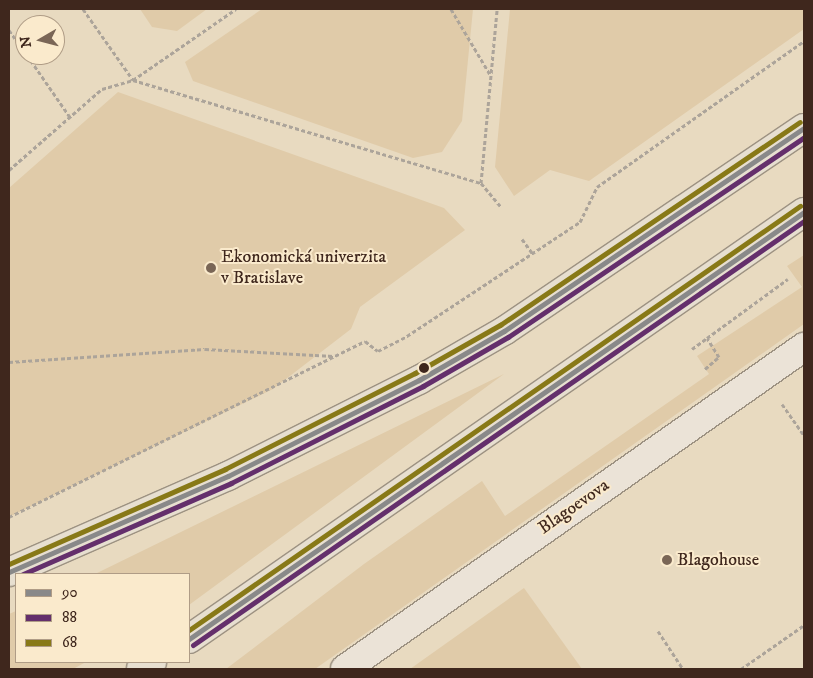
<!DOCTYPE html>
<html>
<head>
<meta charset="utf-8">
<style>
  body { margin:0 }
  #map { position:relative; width:813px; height:678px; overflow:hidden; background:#e8dac0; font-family:"IM FELL DW Pica",serif }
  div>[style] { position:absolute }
  .green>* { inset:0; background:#e0cba9 }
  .path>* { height:3px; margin-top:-1.5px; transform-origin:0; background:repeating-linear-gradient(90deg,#aca49a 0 4px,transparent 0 6.5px) }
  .roads { filter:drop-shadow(1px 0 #9d9282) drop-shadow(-1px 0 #9d9282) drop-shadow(0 1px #9d9282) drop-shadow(0 -1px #9d9282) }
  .minor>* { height:28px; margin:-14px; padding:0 14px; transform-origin:14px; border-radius:14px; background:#ebe3d7 }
  .major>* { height:28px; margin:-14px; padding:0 14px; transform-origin:14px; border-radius:14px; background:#e7dfd0 }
  .bus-1>* { height:5px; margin:-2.5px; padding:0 2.5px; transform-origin:2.5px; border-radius:2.5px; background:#898989 }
  .bus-2>* { height:5px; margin:-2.5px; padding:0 2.5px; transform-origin:2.5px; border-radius:2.5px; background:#642f6c }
  .bus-3>* { height:5px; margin:-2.5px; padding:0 2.5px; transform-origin:2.5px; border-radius:2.5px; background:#887917 }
  .dots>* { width:14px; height:14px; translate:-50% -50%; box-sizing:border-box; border:2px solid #faeacc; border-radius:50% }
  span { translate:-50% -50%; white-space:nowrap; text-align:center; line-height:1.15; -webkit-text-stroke:4px #faeacc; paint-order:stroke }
  .poi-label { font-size:18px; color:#3f271d }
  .left { translate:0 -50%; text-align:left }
  .street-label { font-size:18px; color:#3f271d }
  .frame { position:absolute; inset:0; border:10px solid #3f271d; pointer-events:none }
  .legend { position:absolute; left:15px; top:573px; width:175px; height:90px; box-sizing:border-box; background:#faeacc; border:1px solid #af9c86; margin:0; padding:6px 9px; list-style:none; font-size:15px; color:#3f271d }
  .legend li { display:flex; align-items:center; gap:10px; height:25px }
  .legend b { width:25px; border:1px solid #af9c86 }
  .north { position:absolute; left:15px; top:15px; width:50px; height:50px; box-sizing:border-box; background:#faeacc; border:1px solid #af9c86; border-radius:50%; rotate:262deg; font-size:14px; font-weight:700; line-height:20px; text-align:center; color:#3f271d }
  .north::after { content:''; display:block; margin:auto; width:18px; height:22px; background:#7a6656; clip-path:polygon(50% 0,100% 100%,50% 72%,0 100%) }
</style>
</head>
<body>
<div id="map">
  <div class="green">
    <div style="clip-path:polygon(140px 9px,207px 9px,177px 31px,152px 27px)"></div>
    <div style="clip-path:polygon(262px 9px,473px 9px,462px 121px,442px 152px,413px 158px,193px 81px,185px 62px)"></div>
    <div style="clip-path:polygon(510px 9px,804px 9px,804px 29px,589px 181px,550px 170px,514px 196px,495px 167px)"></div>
    <div style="clip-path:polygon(118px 92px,444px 208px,465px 230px,360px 307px,351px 329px,273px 389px,9px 517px,9px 188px)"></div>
    <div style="clip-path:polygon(804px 255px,804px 324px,315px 669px,226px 669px,364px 564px,482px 481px,505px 516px,709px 374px,697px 356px,802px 287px,787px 266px)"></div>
    <div style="clip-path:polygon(504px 374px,189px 605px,189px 574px,95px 574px)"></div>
    <div style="clip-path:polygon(524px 588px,582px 669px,410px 669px)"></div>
    <div style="clip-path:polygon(16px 611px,16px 662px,86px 662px,73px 669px,9px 669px,9px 614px)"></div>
  </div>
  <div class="path">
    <div style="left:83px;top:9px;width:87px;rotate:54.8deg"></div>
    <div style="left:133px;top:80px;width:363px;rotate:16.5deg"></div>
    <div style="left:481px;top:183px;width:30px;rotate:50deg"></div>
    <div style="left:451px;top:9px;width:78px;rotate:59.2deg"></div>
    <div style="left:9px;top:30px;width:28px;rotate:55deg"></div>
    <div style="left:27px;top:55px;width:75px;rotate:55.3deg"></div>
    <div style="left:9px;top:170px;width:123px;rotate:-41.1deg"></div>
    <div style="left:102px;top:89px;width:32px;rotate:-16deg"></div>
    <div style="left:133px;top:80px;width:125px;rotate:-34.6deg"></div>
    <div style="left:481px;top:183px;width:175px;rotate:-84.7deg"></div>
    <div style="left:522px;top:239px;width:17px;rotate:54deg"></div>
    <div style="left:692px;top:349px;width:19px;rotate:-36deg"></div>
    <div style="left:9px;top:362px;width:196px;rotate:-3.8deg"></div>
    <div style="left:205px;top:349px;width:129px;rotate:3.1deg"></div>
    <div style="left:705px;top:369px;width:18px;rotate:-41deg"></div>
    <div style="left:719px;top:357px;width:22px;rotate:-122deg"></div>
    <div style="left:707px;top:338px;width:100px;rotate:-36.1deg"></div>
    <div style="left:782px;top:404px;width:39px;rotate:55deg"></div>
    <div style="left:9px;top:517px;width:397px;rotate:-26.3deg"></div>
    <div style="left:365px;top:341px;width:16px;rotate:38deg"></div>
    <div style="left:378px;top:351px;width:33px;rotate:-27deg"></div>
    <div style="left:407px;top:336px;width:207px;rotate:-33.4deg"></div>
    <div style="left:580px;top:222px;width:39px;rotate:-64deg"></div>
    <div style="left:597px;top:187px;width:253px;rotate:-35.2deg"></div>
    <div style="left:658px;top:631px;width:45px;rotate:56.7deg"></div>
    <div style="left:741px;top:669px;width:77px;rotate:-34.9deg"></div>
  </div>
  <div class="roads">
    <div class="minor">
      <div style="left:345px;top:669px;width:561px;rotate:-35.05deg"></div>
    </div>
    <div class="major">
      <div style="left:9px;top:572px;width:239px;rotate:-23.7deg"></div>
      <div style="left:228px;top:476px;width:214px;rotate:-26.7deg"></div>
      <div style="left:419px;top:380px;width:98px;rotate:-30deg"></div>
      <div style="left:504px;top:331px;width:362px;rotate:-34.1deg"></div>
      <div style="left:189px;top:639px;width:749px;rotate:-34.77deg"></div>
      <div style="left:141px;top:669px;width:13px;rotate:-32deg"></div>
    </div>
  </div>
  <div class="bus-1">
    <div style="left:9px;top:572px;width:239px;rotate:-23.7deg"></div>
    <div style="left:228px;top:476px;width:214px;rotate:-26.7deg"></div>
    <div style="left:419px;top:380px;width:98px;rotate:-30deg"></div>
    <div style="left:504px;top:331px;width:362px;rotate:-34.1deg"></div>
    <div style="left:189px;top:639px;width:749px;rotate:-34.77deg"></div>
  </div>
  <div class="bus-2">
    <div style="left:23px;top:574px;width:227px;rotate:-23.6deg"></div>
    <div style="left:231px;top:483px;width:215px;rotate:-26.8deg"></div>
    <div style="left:423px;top:386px;width:98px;rotate:-30deg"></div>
    <div style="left:508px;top:337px;width:357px;rotate:-34deg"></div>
    <div style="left:193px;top:645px;width:744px;rotate:-34.76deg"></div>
  </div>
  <div class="bus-3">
    <div style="left:9px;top:564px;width:236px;rotate:-23.7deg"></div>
    <div style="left:225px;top:469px;width:213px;rotate:-26.8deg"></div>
    <div style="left:415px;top:373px;width:98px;rotate:-29.5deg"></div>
    <div style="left:500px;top:325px;width:362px;rotate:-34.1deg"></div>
    <div style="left:189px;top:630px;width:744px;rotate:-34.76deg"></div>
  </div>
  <div class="dots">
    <div style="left:211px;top:268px;background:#7a6656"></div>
    <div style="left:424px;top:368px;background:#3f271d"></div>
    <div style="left:667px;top:560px;background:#7a6656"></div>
  </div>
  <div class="poi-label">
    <span class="left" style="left:221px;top:268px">Ekonomická univerzita<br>v Bratislave</span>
    <span class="left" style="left:677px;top:560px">Blagohouse</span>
  </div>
  <div class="street-label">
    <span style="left:574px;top:507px;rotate:-35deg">Blagoevova</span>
  </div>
  <div class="frame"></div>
  <ul class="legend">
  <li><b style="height:6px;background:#898989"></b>90</li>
  <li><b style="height:6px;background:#642f6c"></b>88</li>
  <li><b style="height:6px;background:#887917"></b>68</li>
  </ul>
  <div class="north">N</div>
</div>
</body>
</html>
